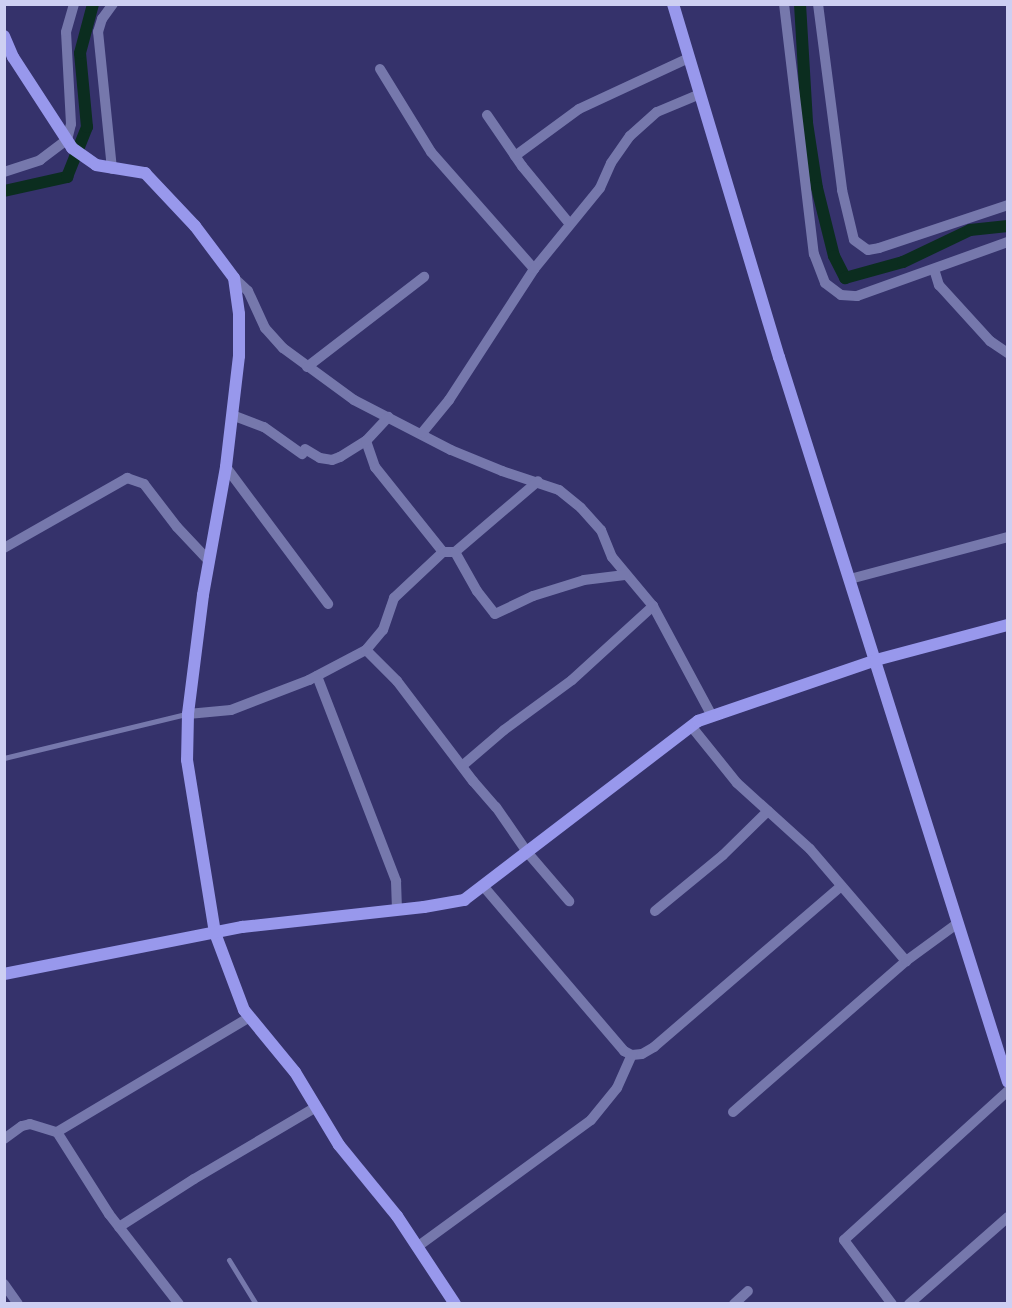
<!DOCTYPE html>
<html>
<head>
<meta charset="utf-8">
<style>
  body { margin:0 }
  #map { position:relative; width:1012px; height:1308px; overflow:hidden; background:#35326b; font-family:Montserrat,sans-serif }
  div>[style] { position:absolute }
  .canal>* { height:12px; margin:-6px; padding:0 6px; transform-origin:6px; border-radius:6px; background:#0b2d1f }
  .lane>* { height:5px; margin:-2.5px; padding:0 2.5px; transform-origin:2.5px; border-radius:2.5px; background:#7678ac }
  .street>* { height:10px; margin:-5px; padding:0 5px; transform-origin:5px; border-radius:5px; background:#7678ac }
  .secondary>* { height:12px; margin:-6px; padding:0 6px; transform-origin:6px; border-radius:6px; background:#9898ec }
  span { translate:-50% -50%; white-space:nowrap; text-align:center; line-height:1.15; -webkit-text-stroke:4.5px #2b275f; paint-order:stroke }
  .frame { position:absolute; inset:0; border:6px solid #cdcff2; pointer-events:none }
</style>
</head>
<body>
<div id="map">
  <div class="canal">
    <div style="left:800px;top:4px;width:119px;rotate:86.6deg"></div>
    <div style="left:807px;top:123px;width:66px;rotate:81.3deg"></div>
    <div style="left:817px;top:188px;width:70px;rotate:76deg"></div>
    <div style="left:834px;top:256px;width:25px;rotate:63deg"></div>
    <div style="left:845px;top:278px;width:60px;rotate:-15.4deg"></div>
    <div style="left:903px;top:262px;width:74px;rotate:-25.5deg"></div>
    <div style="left:970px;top:230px;width:38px;rotate:-6deg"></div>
    <div style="left:4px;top:191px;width:65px;rotate:-12.5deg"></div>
    <div style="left:67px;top:177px;width:54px;rotate:-68.2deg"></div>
    <div style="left:87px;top:127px;width:74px;rotate:-95.4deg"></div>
    <div style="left:80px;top:53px;width:51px;rotate:-75.1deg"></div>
  </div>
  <div class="lane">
    <div style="left:4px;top:758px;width:187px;rotate:-13.6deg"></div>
    <div style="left:229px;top:1260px;width:52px;rotate:58.5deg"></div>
  </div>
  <div class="street">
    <div style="left:784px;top:4px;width:252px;rotate:83.2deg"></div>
    <div style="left:814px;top:254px;width:31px;rotate:69deg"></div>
    <div style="left:825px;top:283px;width:20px;rotate:37deg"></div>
    <div style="left:841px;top:295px;width:16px;rotate:4deg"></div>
    <div style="left:857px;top:296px;width:160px;rotate:-19.7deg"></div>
    <div style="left:818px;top:4px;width:188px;rotate:82.6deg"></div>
    <div style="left:842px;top:190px;width:51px;rotate:76.5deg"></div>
    <div style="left:854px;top:240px;width:17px;rotate:36deg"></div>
    <div style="left:868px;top:250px;width:11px;rotate:-10deg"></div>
    <div style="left:879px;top:248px;width:136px;rotate:-18.4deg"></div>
    <div style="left:380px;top:69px;width:97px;rotate:58.4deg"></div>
    <div style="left:431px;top:152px;width:156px;rotate:48.6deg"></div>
    <div style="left:487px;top:115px;width:62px;rotate:55.5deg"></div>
    <div style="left:522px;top:166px;width:74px;rotate:50.5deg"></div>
    <div style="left:515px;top:156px;width:79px;rotate:-36.3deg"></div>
    <div style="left:579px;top:109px;width:121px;rotate:-24.9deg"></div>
    <div style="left:112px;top:169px;width:138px;rotate:-95.8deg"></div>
    <div style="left:98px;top:32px;width:14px;rotate:-73deg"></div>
    <div style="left:102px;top:19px;width:19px;rotate:-54deg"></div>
    <div style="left:4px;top:172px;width:38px;rotate:-18deg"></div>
    <div style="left:40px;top:160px;width:34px;rotate:-37deg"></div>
    <div style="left:67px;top:140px;width:16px;rotate:-76deg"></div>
    <div style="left:71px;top:124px;width:92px;rotate:-93.1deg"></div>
    <div style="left:66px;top:32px;width:29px;rotate:-74deg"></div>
    <div style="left:934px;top:269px;width:17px;rotate:73deg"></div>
    <div style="left:939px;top:285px;width:76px;rotate:47.7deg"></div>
    <div style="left:990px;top:341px;width:22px;rotate:34deg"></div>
    <div style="left:234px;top:278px;width:19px;rotate:43deg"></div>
    <div style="left:248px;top:291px;width:41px;rotate:65.3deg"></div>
    <div style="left:265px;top:328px;width:27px;rotate:48deg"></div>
    <div style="left:283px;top:348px;width:88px;rotate:36.2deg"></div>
    <div style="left:354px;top:400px;width:109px;rotate:27.3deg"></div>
    <div style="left:451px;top:450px;width:55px;rotate:22.4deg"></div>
    <div style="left:502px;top:471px;width:60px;rotate:18.4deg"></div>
    <div style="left:559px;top:490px;width:28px;rotate:39deg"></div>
    <div style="left:581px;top:508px;width:30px;rotate:48deg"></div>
    <div style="left:601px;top:530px;width:29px;rotate:68deg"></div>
    <div style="left:612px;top:557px;width:64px;rotate:50.1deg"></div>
    <div style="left:653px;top:606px;width:125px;rotate:61.8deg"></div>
    <div style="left:307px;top:367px;width:148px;rotate:-37.6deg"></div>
    <div style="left:232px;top:415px;width:34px;rotate:21deg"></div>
    <div style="left:264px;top:427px;width:47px;rotate:35.4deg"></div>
    <div style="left:422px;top:433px;width:43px;rotate:-50.7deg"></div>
    <div style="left:449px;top:400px;width:156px;rotate:-57deg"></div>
    <div style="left:534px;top:269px;width:104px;rotate:-50.8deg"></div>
    <div style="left:600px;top:188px;width:27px;rotate:-66deg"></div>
    <div style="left:611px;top:163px;width:33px;rotate:-55deg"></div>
    <div style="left:630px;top:136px;width:36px;rotate:-42deg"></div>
    <div style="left:657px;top:112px;width:47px;rotate:-22.7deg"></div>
    <div style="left:366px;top:441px;width:28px;rotate:71deg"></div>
    <div style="left:375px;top:467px;width:109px;rotate:51.3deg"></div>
    <div style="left:305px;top:449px;width:17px;rotate:31deg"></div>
    <div style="left:320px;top:458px;width:12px;rotate:9deg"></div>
    <div style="left:332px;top:460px;width:9px;rotate:-21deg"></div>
    <div style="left:340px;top:457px;width:31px;rotate:-32deg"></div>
    <div style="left:366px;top:441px;width:33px;rotate:-47deg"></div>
    <div style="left:226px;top:467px;width:171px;rotate:53.3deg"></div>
    <div style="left:4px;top:548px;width:142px;rotate:-29.6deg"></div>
    <div style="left:127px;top:478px;width:18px;rotate:19deg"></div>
    <div style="left:144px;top:484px;width:54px;rotate:52.5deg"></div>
    <div style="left:177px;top:527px;width:47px;rotate:46.7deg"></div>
    <div style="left:455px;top:552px;width:109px;rotate:-40.5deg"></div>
    <div style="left:850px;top:579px;width:163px;rotate:-14.9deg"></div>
    <div style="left:366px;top:650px;width:44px;rotate:45deg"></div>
    <div style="left:397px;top:681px;width:126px;rotate:52.8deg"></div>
    <div style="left:473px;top:781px;width:35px;rotate:49deg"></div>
    <div style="left:496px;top:807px;width:55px;rotate:55.4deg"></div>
    <div style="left:527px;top:852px;width:65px;rotate:49.4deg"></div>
    <div style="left:317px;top:676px;width:220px;rotate:68.9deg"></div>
    <div style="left:396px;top:881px;width:29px;rotate:88deg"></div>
    <div style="left:188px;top:714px;width:43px;rotate:-5.3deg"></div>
    <div style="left:231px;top:710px;width:84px;rotate:-21deg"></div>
    <div style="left:309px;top:680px;width:64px;rotate:-27.8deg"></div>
    <div style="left:366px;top:650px;width:26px;rotate:-50deg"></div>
    <div style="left:383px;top:630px;width:34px;rotate:-71deg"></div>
    <div style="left:394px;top:598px;width:67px;rotate:-43.2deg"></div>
    <div style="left:443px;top:552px;width:12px"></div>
    <div style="left:455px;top:552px;width:45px;rotate:60.6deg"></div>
    <div style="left:477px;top:591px;width:29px;rotate:52deg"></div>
    <div style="left:495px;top:614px;width:42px;rotate:-25.3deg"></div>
    <div style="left:533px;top:596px;width:53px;rotate:-17.4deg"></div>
    <div style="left:584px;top:580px;width:41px;rotate:-7deg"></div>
    <div style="left:691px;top:726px;width:73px;rotate:51.1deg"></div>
    <div style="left:737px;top:783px;width:98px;rotate:42.1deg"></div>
    <div style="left:810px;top:849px;width:148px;rotate:49.4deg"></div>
    <div style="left:462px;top:766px;width:55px;rotate:-40.6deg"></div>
    <div style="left:504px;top:730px;width:84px;rotate:-36.3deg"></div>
    <div style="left:572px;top:680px;width:110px;rotate:-42.4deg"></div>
    <div style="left:484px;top:887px;width:216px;rotate:49.5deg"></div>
    <div style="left:624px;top:1051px;width:9px;rotate:27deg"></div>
    <div style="left:632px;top:1055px;width:10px;rotate:-6deg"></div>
    <div style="left:642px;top:1054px;width:14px;rotate:-30deg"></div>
    <div style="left:654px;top:1047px;width:247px;rotate:-40.7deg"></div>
    <div style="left:655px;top:911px;width:88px;rotate:-39.5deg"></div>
    <div style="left:723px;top:855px;width:63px;rotate:-44.4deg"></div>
    <div style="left:733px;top:1112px;width:230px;rotate:-41.1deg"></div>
    <div style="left:906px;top:961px;width:64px;rotate:-36.2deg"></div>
    <div style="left:4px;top:1139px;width:22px;rotate:-36deg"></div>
    <div style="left:22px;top:1126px;width:8px;rotate:-14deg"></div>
    <div style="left:30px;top:1124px;width:28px;rotate:17deg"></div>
    <div style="left:119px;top:1227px;width:89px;rotate:-32.6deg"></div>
    <div style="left:194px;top:1179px;width:142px;rotate:-30.5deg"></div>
    <div style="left:417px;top:1247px;width:215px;rotate:-36.1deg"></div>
    <div style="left:591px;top:1120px;width:41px;rotate:-50.9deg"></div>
    <div style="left:617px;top:1088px;width:36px;rotate:-66deg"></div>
    <div style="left:4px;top:1284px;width:24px;rotate:55deg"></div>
    <div style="left:179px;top:1304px;width:114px;rotate:-127.9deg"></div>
    <div style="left:109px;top:1214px;width:97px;rotate:-122.4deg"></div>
    <div style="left:57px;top:1132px;width:225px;rotate:-30.8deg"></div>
    <div style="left:734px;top:1304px;width:19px;rotate:-43deg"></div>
    <div style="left:892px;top:1304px;width:80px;rotate:-126.9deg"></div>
    <div style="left:844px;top:1240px;width:222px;rotate:-42.3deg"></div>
    <div style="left:909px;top:1304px;width:132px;rotate:-41.3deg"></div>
  </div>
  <div class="secondary">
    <div style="left:673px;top:4px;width:369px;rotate:73.3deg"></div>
    <div style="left:779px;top:357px;width:760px;rotate:72.47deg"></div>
    <div style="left:4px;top:36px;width:23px;rotate:67deg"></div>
    <div style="left:13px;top:57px;width:108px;rotate:57deg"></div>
    <div style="left:72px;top:148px;width:29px;rotate:35deg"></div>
    <div style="left:96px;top:165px;width:50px;rotate:9.3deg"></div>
    <div style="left:145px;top:173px;width:73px;rotate:46.7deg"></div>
    <div style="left:195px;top:226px;width:65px;rotate:53.1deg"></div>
    <div style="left:234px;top:278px;width:36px;rotate:82deg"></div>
    <div style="left:239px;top:314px;width:42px;rotate:90deg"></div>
    <div style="left:239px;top:356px;width:112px;rotate:96.7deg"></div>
    <div style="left:226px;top:467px;width:130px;rotate:100.2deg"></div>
    <div style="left:203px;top:595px;width:120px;rotate:97.2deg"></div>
    <div style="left:188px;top:714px;width:46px;rotate:91.2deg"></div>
    <div style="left:187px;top:760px;width:175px;rotate:80.8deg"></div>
    <div style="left:215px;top:933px;width:82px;rotate:69.4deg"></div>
    <div style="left:244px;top:1010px;width:80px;rotate:50.6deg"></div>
    <div style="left:295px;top:1072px;width:85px;rotate:58.9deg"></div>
    <div style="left:339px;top:1145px;width:92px;rotate:50.8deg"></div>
    <div style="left:397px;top:1216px;width:105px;rotate:56.6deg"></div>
    <div style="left:4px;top:974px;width:243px;rotate:-11.2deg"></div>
    <div style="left:242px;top:927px;width:183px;rotate:-6.3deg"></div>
    <div style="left:424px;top:907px;width:41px;rotate:-9.9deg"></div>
    <div style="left:464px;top:900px;width:295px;rotate:-37.4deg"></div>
    <div style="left:698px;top:721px;width:188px;rotate:-18.9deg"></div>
    <div style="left:876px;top:660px;width:137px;rotate:-14.9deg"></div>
  </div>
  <div class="frame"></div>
</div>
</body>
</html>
